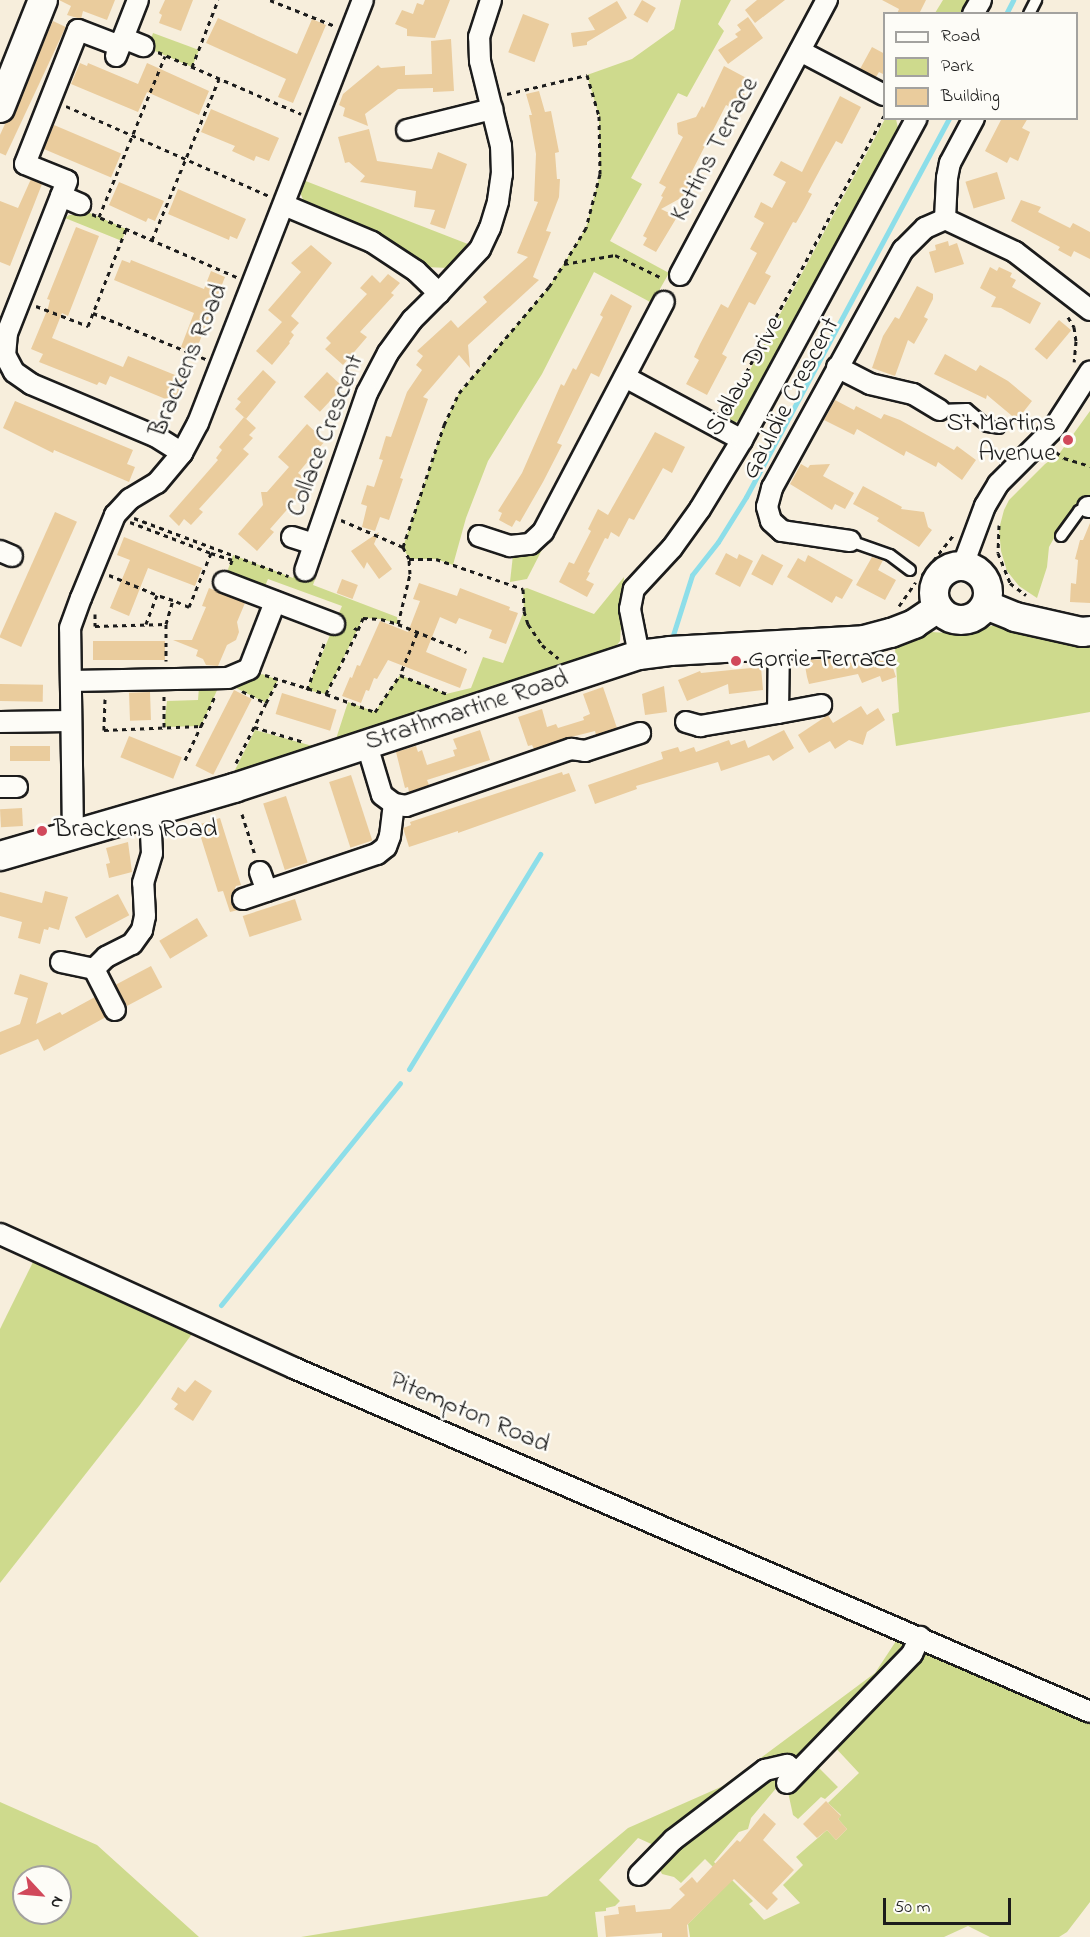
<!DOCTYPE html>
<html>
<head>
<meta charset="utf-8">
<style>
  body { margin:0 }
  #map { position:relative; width:1090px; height:1937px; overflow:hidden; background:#f7eedc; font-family:"Indie Flower",sans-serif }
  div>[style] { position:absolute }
  .green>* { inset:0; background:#ceda8d }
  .stream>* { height:5px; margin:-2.5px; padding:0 2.5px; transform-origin:2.5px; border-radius:2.5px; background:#8ddee9 }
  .building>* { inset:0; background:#eacc9d; transform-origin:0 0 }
  .path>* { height:3px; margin-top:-1.5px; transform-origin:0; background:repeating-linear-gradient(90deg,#1c1c1c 0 4.5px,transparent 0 9px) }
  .roads { filter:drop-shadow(2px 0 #1c1c1c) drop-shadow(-2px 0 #1c1c1c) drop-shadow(0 2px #1c1c1c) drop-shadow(0 -2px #1c1c1c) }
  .lane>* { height:10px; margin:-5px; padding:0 5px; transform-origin:5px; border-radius:5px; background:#fdfcf7 }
  .street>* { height:20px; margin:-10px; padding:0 10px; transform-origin:10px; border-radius:10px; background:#fdfcf7 }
  .secondary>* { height:28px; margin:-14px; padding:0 14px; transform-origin:14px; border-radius:14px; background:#fdfcf7 }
  .secondary>.ring { margin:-14px; padding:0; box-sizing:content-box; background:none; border:28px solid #fdfcf7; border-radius:50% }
  .dots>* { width:16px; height:16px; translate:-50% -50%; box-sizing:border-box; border:3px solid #fdfcf7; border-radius:50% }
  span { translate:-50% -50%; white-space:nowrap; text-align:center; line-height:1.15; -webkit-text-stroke:5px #fdfcf7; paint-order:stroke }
  .street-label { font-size:26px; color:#1c1c1c }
  .poi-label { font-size:26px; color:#1c1c1c }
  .right { translate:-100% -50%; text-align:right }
  .left { translate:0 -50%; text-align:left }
  .legend { position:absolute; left:883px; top:12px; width:195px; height:108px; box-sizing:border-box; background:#fdfcf7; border:2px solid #a3a29f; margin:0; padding:8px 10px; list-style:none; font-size:18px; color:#1c1c1c }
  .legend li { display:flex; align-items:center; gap:12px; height:30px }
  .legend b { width:30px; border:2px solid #a3a29f }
  .north { position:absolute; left:12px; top:1865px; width:60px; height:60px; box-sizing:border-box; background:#fdfcf7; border:2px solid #a3a29f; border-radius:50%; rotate:116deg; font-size:16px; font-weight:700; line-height:24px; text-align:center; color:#1c1c1c }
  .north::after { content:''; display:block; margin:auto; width:21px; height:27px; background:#d1495b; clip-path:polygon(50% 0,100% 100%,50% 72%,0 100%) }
  .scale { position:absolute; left:883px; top:1898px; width:128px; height:27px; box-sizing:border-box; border:3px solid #1c1c1c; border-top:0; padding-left:8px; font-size:18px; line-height:21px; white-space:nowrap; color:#1c1c1c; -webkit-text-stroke:4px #fdfcf7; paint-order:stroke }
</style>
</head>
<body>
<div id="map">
  <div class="green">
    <div style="clip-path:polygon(681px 0,731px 0,718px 24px,724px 31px,687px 97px,678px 93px,631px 178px,642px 184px,610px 241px,669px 273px,652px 303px,594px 272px,542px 374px,488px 461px,466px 518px,453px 565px,436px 559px,409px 559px,403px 547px,444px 425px,459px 393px,549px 287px,586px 228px,600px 174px,599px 116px,587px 75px,632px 59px,674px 29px)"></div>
    <div style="clip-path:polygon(943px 0,969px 0,962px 13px,935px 13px)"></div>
    <div style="clip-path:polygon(153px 33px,199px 50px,192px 67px,148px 48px)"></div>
    <div style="clip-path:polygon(885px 119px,896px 119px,899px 133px,746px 416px,734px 423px,722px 422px)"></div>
    <div style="clip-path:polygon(303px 180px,473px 246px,462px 260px,448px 268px,426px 267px,375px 236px,313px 209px,304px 202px,300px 192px)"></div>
    <div style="clip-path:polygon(83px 210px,126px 229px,122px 241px,65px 218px,69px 215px,81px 215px)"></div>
    <div style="clip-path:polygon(1090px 411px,1090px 501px,1078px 505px,1064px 520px,1049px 547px,1047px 567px,1037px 598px,1019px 586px,1007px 571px,1001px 551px,999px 529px,1004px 510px,1009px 500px,1045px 464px,1059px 454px)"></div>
    <div style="clip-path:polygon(546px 542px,527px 579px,510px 582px,513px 555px)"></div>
    <div style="clip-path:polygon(233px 555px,293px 578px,297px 568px,305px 571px,316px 577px,313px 585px,397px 617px,398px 624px,381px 619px,363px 618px,326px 694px,307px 690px,342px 606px,268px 579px,263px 591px,225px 578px)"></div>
    <div style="clip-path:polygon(624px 577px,620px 641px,610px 654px,334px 745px,348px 702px,375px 712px,400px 675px,446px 694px,471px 688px,483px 657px,503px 663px,524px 611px,523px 589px,527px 588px,594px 614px)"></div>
    <div style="clip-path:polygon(1001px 623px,1090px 636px,1090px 712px,896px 746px,892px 714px,899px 712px,895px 648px,931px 632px,965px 634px)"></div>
    <div style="clip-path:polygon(262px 674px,278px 680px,266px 703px,236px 688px)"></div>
    <div style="clip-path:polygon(199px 687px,218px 688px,201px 726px,164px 727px,167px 701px,198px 700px)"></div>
    <div style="clip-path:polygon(255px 730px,327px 750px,231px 778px)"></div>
    <div style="clip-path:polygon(34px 1260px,192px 1334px,139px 1406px,0 1583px,0 1329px)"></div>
    <div style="clip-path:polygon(900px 1635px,907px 1640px,907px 1651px,796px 1764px,789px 1759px,658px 1847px,638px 1838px,599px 1880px,620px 1901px,615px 1906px,606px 1908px,606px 1911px,595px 1912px,598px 1937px,301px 1937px,547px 1896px,628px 1828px,723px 1786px,875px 1673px)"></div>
    <div style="clip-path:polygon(926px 1651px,1090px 1719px,1090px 1902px,1067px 1932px,1059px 1937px,990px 1937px,968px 1926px,944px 1937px,690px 1937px,688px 1924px,729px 1883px,705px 1859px,681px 1883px,674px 1877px,662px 1874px,657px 1864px,760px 1781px,781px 1777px,783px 1780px,751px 1818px,748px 1829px,739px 1832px,714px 1862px,753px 1901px,749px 1904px,764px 1920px,800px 1903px,783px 1885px,803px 1865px,796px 1857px,827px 1830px,836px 1840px,847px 1829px,838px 1819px,841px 1815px,828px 1803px,859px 1773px,831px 1743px)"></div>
    <div style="clip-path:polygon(814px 1763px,838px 1787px,825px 1799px,821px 1797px,798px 1819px,793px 1815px,788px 1792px)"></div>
    <div style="clip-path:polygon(evenodd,0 1802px,97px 1845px,199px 1937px,0 1937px,0 1802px,24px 1877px,60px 1877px,60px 1913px,24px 1913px,24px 1877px)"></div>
  </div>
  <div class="stream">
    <div style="left:1006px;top:14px;width:16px;rotate:-63deg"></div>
    <div style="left:673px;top:635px;width:63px;rotate:-72.4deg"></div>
    <div style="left:692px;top:575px;width:42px;rotate:-51.8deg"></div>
    <div style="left:718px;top:542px;width:53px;rotate:-58.1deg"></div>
    <div style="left:746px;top:497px;width:430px;rotate:-61.8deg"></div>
    <div style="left:409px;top:1069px;width:252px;rotate:-58.6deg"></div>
    <div style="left:221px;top:1305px;width:285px;rotate:-51.1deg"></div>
  </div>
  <div class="building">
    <div style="clip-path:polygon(59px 0,115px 0,107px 20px,83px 11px,81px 19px,67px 15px,71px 6px)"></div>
    <div style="clip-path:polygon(165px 0,193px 0,181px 31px,159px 23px,162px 15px,159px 13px)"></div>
    <div style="clip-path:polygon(425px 0,450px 0,435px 38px,407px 36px,407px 29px,395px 24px,402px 10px,413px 14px,417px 3px,423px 5px)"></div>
    <div style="left:642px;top:0;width:16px;height:17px;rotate:30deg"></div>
    <div style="clip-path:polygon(757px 0,785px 0,755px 23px,745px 10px)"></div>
    <div style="clip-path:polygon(882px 0,926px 0,919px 14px,897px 14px,899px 9px)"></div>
    <div style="clip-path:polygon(617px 1px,627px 18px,587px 42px,587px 45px,573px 47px,571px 33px,595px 30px,588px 18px)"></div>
    <div style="left:523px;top:14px;width:28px;height:41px;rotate:21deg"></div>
    <div style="clip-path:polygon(748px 17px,763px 38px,728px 64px,718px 50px,738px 37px,735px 34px,741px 30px,737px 25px)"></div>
    <div style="clip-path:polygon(218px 18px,297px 54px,312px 19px,326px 25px,293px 103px,278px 97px,286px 79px,206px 43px)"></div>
    <div style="left:53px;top:21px;width:14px;height:142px;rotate:25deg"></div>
    <div style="clip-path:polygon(451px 39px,454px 91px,433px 92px,433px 88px,398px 89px,365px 114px,368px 126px,343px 116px,345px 108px,339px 105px,343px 94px,378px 65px,381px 68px,405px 66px,405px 75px,432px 74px,431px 41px)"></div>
    <div style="clip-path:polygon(872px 47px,885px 54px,885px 75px,879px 72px,876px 77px,860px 69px)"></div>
    <div style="clip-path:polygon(80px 63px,87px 66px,88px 63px,138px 84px,147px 63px,209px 91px,199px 115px,147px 92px,138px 112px,71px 84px)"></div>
    <div style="clip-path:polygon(724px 66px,752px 81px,736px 110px,726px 105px,689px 177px,690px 193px,661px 209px,677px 217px,656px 252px,643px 245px,647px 238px,643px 236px,663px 197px,661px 196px,666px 187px,659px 183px,683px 137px,678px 134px,677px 123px,696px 117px,702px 106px,704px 108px)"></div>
    <div style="clip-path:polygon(539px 91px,545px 112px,551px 111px,559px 152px,555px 153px,557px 179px,560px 179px,559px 197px,546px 231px,551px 232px,533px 277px,539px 280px,468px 345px,470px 368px,459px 355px,423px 397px,428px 399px,400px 478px,403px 479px,389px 520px,380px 517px,375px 531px,362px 527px,367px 506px,361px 504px,367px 485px,374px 487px,383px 460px,379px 459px,386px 436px,391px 437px,407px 392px,422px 370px,416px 365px,423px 356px,417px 351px,451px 320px,458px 328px,487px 302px,483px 297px,528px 257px,517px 253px,538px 202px,534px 201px,536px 154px,529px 115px,532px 115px,526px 94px)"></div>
    <div style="clip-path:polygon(840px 96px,861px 107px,842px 144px,836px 141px,822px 166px,808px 192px,812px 194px,804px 209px,796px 223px,793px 222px,765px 273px,771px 276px,755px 305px,749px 302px,722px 354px,727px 357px,707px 395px,686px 384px,699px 360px,694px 357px,700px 344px,721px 304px,728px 308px,757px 253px,750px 249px,764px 223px,754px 217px,761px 202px,772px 208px,786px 182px,773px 175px,781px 161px,802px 172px)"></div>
    <div style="clip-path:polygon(211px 109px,279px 138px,269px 161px,256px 156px,254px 161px,232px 151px,235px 146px,201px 132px)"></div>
    <div style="clip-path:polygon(1002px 118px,1028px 118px,1022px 128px,1030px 132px,1018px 161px,1010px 157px,1007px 163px,985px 151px)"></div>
    <div style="left:54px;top:125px;width:73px;height:26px;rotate:23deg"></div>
    <div style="clip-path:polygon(369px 129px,377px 161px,432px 169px,438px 152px,467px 164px,445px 229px,430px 224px,435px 210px,414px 207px,416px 191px,360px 182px,365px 176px,349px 162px,345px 163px,338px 137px)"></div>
    <div style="left:997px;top:172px;width:28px;height:33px;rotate:73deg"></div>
    <div style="clip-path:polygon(31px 179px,42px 184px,10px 266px,0 262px,0 201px,18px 208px)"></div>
    <div style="clip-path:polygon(119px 182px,164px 201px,155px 221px,148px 218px,146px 222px,109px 205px)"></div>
    <div style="clip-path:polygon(178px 189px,246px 219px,237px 239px,230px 236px,229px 240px,168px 214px)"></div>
    <div style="clip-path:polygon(1021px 200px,1041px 207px,1038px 212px,1070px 228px,1073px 223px,1090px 232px,1090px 259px,1074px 251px,1071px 257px,1058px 250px,1060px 247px,1011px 221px)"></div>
    <div style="clip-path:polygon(76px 227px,99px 236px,68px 316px,62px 313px,52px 338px,123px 367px,128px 356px,185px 379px,176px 400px,169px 397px,168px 400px,110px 376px,106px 385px,99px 382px,97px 385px,39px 362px,43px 354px,31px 349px,48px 308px,50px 300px,47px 299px)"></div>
    <div style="clip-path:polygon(948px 241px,949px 246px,957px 243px,964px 264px,935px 273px,929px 252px,936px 250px,935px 245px)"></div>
    <div style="clip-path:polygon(311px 245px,332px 263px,291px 316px,299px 323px,291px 332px,294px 335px,289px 342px,290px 343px,272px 365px,256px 351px,282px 322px,268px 310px,301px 272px,291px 263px)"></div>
    <div style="clip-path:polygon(122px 260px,130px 263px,131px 260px,204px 289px,211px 271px,225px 277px,195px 353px,181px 347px,194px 313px,114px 280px)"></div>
    <div style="clip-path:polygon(990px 267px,997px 271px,999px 267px,1012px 273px,1010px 277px,1016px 280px,1012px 287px,1041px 303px,1030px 324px,1001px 308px,991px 307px,996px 297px,980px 288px)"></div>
    <div style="clip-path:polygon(388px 274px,400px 283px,391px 293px,394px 295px,360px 332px,367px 337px,343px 365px,325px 349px,331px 343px,326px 338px,367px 294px,360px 288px,372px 275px,380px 283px)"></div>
    <div style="clip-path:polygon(917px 286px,933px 294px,933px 299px,924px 317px,928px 319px,914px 344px,908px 340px,895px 376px,872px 368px,883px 336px,895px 317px,899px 319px)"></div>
    <div style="clip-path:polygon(611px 294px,632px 306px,599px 377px,591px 373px,557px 443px,562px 445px,543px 482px,520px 522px,516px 520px,512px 527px,499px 520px,502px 513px,498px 511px,522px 473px,561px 384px,564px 386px,573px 368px,576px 370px,603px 317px,600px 315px)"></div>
    <div style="left:1059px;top:320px;width:16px;height:38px;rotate:40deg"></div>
    <div style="clip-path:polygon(945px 354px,976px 371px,980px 365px,1008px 381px,1032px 401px,1017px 420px,987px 395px,986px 399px,934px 374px)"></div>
    <div style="clip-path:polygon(263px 370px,276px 382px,246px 419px,235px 409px,241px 402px,237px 399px)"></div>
    <div style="left:327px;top:372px;width:22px;height:34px;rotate:43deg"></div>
    <div style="clip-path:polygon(835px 400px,854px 410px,856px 406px,881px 419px,884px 414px,900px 420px,954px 450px,957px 446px,976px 460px,962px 480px,938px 462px,936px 467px,906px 451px,904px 456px,857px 429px,854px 435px,824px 420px)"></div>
    <div style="clip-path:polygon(15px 401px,133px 450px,127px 464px,135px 467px,129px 482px,54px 450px,53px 453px,3px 428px)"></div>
    <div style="clip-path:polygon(244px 417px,256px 428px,249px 435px,253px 438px,243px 449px,249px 454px,199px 509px,203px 512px,191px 525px,184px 519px,179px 526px,169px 516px,218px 460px,216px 458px,222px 450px,219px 447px)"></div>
    <div style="clip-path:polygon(307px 424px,325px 441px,298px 473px,304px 478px,299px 484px,304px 489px,299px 496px,270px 529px,274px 532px,257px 551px,238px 534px,263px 505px,261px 492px,267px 492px,289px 467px,278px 457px)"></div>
    <div style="clip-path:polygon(655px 432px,685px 447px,672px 473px,663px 468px,634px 520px,629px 518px,619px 537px,611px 532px,608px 539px,605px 538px,588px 572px,590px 573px,586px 580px,594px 584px,587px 597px,559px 582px,569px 562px,574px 564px,591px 531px,588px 529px,598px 509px,608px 515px)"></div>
    <div style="clip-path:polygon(801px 464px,808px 468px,810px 465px,830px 464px,823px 476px,854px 493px,845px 509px,835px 504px,832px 510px,790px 484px)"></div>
    <div style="clip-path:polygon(863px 486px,902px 507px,901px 509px,924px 512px,928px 527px,932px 530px,919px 547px,877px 521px,879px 518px,853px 504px)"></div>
    <div style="left:55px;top:512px;width:24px;height:137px;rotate:24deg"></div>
    <div style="clip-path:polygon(1090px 523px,1090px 603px,1070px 602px,1071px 583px,1076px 584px,1078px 560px,1075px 559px,1080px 540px,1083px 540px)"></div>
    <div style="clip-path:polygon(379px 532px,374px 544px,392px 569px,379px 579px,367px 562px,364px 569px,351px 551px)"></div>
    <div style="clip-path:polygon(124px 537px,202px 568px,195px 586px,148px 568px,129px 616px,110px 608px,130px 560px,117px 555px)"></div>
    <div style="clip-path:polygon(726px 553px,737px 559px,739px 554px,753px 561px,740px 587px,715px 574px)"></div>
    <div style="left:762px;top:554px;width:24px;height:23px;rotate:28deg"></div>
    <div style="clip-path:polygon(808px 555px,853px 580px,842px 599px,836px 596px,832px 603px,787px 577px,798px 558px,805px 562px)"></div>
    <div style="clip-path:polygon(872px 557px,883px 560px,878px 570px,896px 580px,885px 600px,856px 585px)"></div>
    <div style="left:342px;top:579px;width:17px;height:15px;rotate:21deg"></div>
    <div style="clip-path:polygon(419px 583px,457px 596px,460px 588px,510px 607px,509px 610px,518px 613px,506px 644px,489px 638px,492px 630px,459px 618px,456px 624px,440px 617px,426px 652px,467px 669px,460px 688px,388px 660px,377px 679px,374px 678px,369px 691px,366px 690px,361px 703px,342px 696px,350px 677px,352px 678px,357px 665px,360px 666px,380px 621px,408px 632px,420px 601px,413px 599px)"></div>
    <div style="clip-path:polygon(209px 588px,245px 603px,237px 622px,239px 632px,236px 640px,227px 645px,218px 666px,206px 665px,203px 659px,196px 656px,198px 650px,173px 640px,192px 640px,206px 607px,202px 606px)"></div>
    <div style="left:165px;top:641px;width:19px;height:72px;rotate:90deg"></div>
    <div style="clip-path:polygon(875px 654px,878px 660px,889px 656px,896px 677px,882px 682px,880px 676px,862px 683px,858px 674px,809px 684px,807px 677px,804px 660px,832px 659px,833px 669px)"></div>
    <div style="clip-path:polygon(761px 667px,763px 690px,729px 694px,728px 684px,687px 701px,678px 680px,700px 671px,701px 673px)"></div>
    <div style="left:0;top:684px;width:43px;height:17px;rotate:1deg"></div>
    <div style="clip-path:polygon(664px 686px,667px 712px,645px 715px,642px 694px)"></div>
    <div style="clip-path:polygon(603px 687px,617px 728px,596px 735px,595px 731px,567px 738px,534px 749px,532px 745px,528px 746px,518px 717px,542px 709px,547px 727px,556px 724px,558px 728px,584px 720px,583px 717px,590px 714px,583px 694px)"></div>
    <div style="left:234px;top:690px;width:20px;height:85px;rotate:27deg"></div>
    <div style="left:150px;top:692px;width:28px;height:21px;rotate:88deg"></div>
    <div style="left:282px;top:693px;width:57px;height:22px;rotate:17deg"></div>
    <div style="clip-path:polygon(861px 706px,867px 715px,878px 708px,885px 720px,867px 732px,863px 745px,849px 740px,835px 749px,830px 741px,809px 753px,798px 735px,828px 715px,833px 723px)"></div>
    <div style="clip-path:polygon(480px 730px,490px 760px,427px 780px,429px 785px,409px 792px,408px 787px,405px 788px,396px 752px,416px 746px,418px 752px,422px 750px,427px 765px,455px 756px,453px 750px,457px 749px,453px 739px)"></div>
    <div style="clip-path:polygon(784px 730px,794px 748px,773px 761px,769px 755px,721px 771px,718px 762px,636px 786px,637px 789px,595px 804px,588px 785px,663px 759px,661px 752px,678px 747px,680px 752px,694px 747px,696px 752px,729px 740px,731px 745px,745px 740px,748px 748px)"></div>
    <div style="left:129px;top:736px;width:57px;height:23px;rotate:22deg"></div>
    <div style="left:10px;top:746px;width:40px;height:15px"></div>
    <div style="clip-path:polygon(562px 772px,563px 775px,569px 773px,576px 791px,458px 833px,458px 831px,409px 847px,403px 828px,411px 825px,410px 822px)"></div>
    <div style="left:351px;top:775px;width:69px;height:23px;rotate:72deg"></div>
    <div style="left:286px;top:796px;width:70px;height:24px;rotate:72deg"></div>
    <div style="left:22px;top:808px;width:18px;height:22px;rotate:87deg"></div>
    <div style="clip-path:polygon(220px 818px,241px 885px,236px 886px,231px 897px,232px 903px,238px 910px,230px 912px,223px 891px,218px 892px,197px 825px)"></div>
    <div style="clip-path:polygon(128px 842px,132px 872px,109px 878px,106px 864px,110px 863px,106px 848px)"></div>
    <div style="clip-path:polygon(45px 891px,68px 897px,59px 930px,49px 927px,48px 930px,44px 929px,40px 944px,18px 938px,22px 922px,0 916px,0 892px,42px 903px)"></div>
    <div style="left:118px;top:894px;width:24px;height:49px;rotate:62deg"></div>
    <div style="left:295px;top:899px;width:22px;height:55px;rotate:72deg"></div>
    <div style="left:197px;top:918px;width:21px;height:44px;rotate:59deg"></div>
    <div style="left:151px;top:966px;width:24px;height:40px;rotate:62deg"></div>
    <div style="clip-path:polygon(20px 974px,48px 983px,36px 1024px,60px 1012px,62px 1015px,95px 997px,106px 1017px,44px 1051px,38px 1039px,0 1055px,0 1032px,20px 1024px,28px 998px,14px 994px)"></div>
    <div style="clip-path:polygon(195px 1380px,212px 1391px,193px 1421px,174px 1409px,178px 1404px,171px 1399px,178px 1387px,185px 1392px)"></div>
    <div style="clip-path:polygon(826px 1801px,841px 1816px,838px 1819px,847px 1829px,836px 1840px,827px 1830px,817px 1838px,803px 1824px)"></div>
    <div style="clip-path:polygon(764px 1813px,776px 1824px,763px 1840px,794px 1870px,772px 1893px,778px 1899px,767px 1910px,734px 1879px,687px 1925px,688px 1937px,662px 1937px,662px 1933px,606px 1937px,604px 1916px,619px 1914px,618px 1907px,635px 1905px,636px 1912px,670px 1909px,685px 1895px,679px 1889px,692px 1877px,697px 1883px,737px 1840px,740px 1842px)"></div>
  </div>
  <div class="path">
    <div style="left:270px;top:0;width:70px;rotate:21.8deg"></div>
    <div style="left:158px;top:52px;width:156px;rotate:23.4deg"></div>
    <div style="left:192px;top:67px;width:72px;rotate:-68.8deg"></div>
    <div style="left:507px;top:94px;width:82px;rotate:-13.4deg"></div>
    <div style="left:587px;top:75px;width:43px;rotate:73.7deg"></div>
    <div style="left:599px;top:116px;width:58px;rotate:89deg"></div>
    <div style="left:600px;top:174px;width:56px;rotate:104.5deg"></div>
    <div style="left:586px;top:228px;width:42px;rotate:121.4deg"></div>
    <div style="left:66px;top:106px;width:222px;rotate:23.9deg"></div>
    <div style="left:92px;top:214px;width:158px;rotate:23.5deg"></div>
    <div style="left:99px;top:217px;width:174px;rotate:-67.7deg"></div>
    <div style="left:152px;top:240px;width:174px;rotate:-67.4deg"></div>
    <div style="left:36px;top:306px;width:56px;rotate:21deg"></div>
    <div style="left:88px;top:326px;width:104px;rotate:-68.6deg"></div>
    <div style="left:93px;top:313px;width:122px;rotate:22.2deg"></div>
    <div style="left:1068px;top:317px;width:12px;rotate:59deg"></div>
    <div style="left:1074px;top:327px;width:14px;rotate:82deg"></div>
    <div style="left:1076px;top:341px;width:21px;rotate:95deg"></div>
    <div style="left:725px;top:412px;width:336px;rotate:-61.8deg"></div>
    <div style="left:1056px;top:452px;width:10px;rotate:37deg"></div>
    <div style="left:1064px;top:458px;width:27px;rotate:17deg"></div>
    <div style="left:134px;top:518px;width:165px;rotate:20.6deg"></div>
    <div style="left:341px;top:520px;width:68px;rotate:23.5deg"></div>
    <div style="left:403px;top:547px;width:129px;rotate:-71.4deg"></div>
    <div style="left:444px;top:425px;width:35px;rotate:-65deg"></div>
    <div style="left:459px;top:393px;width:139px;rotate:-49.7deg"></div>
    <div style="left:549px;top:287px;width:27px;rotate:-57deg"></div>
    <div style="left:564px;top:264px;width:52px;rotate:-10deg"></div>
    <div style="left:615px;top:255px;width:52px;rotate:26.1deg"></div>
    <div style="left:130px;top:522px;width:87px;rotate:20.9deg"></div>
    <div style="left:211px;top:553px;width:58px;rotate:112.2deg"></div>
    <div style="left:189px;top:607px;width:17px;rotate:-156deg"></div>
    <div style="left:999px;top:525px;width:28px;rotate:92deg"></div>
    <div style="left:998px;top:553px;width:32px;rotate:68deg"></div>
    <div style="left:1010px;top:583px;width:20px;rotate:37deg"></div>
    <div style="left:403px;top:547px;width:13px;rotate:63deg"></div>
    <div style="left:409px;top:559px;width:27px"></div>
    <div style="left:436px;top:559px;width:92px;rotate:19deg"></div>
    <div style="left:523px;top:589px;width:22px;rotate:87deg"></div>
    <div style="left:524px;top:611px;width:14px;rotate:73deg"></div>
    <div style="left:528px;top:624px;width:25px;rotate:56deg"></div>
    <div style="left:542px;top:645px;width:21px;rotate:39deg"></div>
    <div style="left:211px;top:553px;width:22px;rotate:18deg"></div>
    <div style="left:232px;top:560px;width:6px;rotate:108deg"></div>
    <div style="left:109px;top:575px;width:52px;rotate:22.6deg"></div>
    <div style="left:922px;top:575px;width:53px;rotate:-51.8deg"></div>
    <div style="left:899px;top:606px;width:29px;rotate:-55deg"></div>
    <div style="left:95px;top:614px;width:12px;rotate:90deg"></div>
    <div style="left:95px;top:626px;width:71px;rotate:-1.6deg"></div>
    <div style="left:166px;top:624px;width:25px;rotate:-74deg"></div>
    <div style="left:173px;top:600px;width:17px;rotate:-163deg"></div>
    <div style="left:157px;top:595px;width:31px;rotate:111deg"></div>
    <div style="left:166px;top:624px;width:37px;rotate:90deg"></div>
    <div style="left:398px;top:624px;width:74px;rotate:22.4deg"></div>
    <div style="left:358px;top:630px;width:13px;rotate:-67deg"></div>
    <div style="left:363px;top:618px;width:18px;rotate:3deg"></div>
    <div style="left:381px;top:619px;width:18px;rotate:16deg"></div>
    <div style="left:398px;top:624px;width:51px;rotate:-76.5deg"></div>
    <div style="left:410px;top:574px;width:15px;rotate:-94deg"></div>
    <div style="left:417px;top:633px;width:45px;rotate:112deg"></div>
    <div style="left:400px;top:675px;width:51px;rotate:22deg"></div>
    <div style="left:265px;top:675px;width:64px;rotate:17.3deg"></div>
    <div style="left:326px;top:694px;width:72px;rotate:-63.4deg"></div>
    <div style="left:358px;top:630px;width:8px;rotate:-150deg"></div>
    <div style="left:307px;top:690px;width:52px;rotate:-69.8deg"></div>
    <div style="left:242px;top:691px;width:27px;rotate:27deg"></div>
    <div style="left:266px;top:703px;width:26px;rotate:-62deg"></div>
    <div style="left:326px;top:694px;width:52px;rotate:20.2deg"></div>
    <div style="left:375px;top:712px;width:45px;rotate:-56deg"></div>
    <div style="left:164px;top:696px;width:31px;rotate:90deg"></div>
    <div style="left:105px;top:699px;width:31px;rotate:92deg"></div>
    <div style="left:104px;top:730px;width:97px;rotate:-2.4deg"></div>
    <div style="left:201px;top:726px;width:33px;rotate:-65deg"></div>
    <div style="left:254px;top:727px;width:52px;rotate:16.7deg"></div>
    <div style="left:185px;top:760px;width:38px;rotate:-65deg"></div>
    <div style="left:236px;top:763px;width:67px;rotate:-63.4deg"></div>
    <div style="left:242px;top:814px;width:43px;rotate:72.4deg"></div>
  </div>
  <div class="roads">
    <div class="lane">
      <div style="left:1029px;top:14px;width:16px;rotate:-63deg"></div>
      <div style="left:940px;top:410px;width:27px;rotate:-2deg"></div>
      <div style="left:967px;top:409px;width:26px;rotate:40deg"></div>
      <div style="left:987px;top:426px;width:12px;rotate:9deg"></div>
      <div style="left:1061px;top:536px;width:31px;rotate:-54deg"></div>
      <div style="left:1079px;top:511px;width:10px;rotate:-24deg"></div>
      <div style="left:850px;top:541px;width:42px;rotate:19.3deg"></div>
      <div style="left:890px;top:555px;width:25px;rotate:37deg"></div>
    </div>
    <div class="street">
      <div style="left:973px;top:14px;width:16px;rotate:-60deg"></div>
      <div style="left:123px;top:38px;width:22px;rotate:22deg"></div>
      <div style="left:120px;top:46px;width:45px;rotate:-159.1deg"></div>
      <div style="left:78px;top:30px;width:144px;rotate:111.6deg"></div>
      <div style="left:25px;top:164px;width:45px;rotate:22deg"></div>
      <div style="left:67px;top:181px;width:163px;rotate:111.5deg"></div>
      <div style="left:7px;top:333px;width:22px;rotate:95deg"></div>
      <div style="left:5px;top:355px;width:19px;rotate:62deg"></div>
      <div style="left:14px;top:372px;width:21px;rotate:35deg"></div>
      <div style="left:31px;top:384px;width:134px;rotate:22.8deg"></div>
      <div style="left:155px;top:436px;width:32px;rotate:32deg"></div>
      <div style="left:800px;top:51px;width:95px;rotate:27.6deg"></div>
      <div style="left:116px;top:56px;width:60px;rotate:-68.6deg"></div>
      <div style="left:407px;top:130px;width:88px;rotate:-13.9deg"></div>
      <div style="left:61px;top:196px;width:21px;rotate:23deg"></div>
      <div style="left:284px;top:205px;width:95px;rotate:22.8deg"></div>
      <div style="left:372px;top:242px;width:53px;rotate:33.4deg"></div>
      <div style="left:416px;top:271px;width:32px;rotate:44deg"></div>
      <div style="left:439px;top:293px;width:38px;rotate:135deg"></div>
      <div style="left:412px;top:320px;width:41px;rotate:126deg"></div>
      <div style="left:388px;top:353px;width:45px;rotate:117.7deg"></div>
      <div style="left:367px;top:393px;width:188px;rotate:109.2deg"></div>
      <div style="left:945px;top:219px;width:77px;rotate:25.2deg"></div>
      <div style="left:1015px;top:252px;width:95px;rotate:37.7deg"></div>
      <div style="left:945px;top:219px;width:41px;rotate:-87.2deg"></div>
      <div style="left:947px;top:178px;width:15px;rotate:-79deg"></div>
      <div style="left:950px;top:163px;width:51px;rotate:-61.9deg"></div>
      <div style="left:680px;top:275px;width:312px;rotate:-61.9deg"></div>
      <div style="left:439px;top:293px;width:60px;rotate:-47deg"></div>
      <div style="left:480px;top:249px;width:23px;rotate:-65deg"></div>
      <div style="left:490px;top:228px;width:28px;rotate:-73deg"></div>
      <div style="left:498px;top:201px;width:27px;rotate:-82deg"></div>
      <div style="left:502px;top:174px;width:28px;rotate:-92deg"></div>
      <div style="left:501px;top:146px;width:88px;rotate:-103.9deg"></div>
      <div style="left:480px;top:61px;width:24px;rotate:-92deg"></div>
      <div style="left:479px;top:37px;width:39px;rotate:-72deg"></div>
      <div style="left:837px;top:367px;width:37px;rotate:27deg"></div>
      <div style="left:870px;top:384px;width:44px;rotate:13.1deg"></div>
      <div style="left:913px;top:394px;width:31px;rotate:31deg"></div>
      <div style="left:625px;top:377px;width:133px;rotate:28.3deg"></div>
      <div style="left:1088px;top:507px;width:2px"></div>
      <div style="left:479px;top:536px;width:33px;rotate:18deg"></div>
      <div style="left:510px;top:546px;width:20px;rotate:-6deg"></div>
      <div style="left:530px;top:544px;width:18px;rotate:-43deg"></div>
      <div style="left:543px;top:532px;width:260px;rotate:-62.3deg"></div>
      <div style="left:292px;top:537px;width:23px;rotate:18deg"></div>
      <div style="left:850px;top:541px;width:69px;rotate:-171.6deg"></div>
      <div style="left:782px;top:531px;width:15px;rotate:-138deg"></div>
      <div style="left:771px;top:521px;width:15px;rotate:-106deg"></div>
      <div style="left:767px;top:507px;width:20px;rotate:-75deg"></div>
      <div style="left:772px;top:488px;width:272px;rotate:-61.2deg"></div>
      <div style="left:903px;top:250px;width:31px;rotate:-45deg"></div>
      <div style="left:925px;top:228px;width:22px;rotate:-24deg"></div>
      <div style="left:0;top:551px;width:13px;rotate:23deg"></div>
      <div style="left:963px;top:565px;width:63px;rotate:-69.6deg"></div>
      <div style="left:985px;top:506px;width:26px;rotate:-59deg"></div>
      <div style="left:998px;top:484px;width:79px;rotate:-45deg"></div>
      <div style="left:1054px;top:428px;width:67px;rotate:-57.3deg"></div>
      <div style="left:224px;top:582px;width:118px;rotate:20.9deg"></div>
      <div style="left:639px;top:655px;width:47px;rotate:-101.1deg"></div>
      <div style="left:630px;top:609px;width:20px;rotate:-79deg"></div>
      <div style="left:634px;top:589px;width:56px;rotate:-47.2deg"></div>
      <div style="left:672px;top:548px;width:48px;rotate:-54.3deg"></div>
      <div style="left:700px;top:509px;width:81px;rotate:-58.7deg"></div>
      <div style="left:742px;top:440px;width:366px;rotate:-61.5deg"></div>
      <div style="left:71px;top:681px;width:157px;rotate:-1.1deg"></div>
      <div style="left:228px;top:678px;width:23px;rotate:-23deg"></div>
      <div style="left:249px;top:669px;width:72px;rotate:-68.8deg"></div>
      <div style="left:778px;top:713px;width:44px;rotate:-10.5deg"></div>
      <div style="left:0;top:722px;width:71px;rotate:-0.8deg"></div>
      <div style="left:686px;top:722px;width:15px;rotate:16deg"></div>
      <div style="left:700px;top:726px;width:79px;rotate:-9.5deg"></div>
      <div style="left:778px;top:713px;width:68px;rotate:-89.2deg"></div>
      <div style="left:367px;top:745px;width:52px;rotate:73.3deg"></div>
      <div style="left:382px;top:795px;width:15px;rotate:37deg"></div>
      <div style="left:394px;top:804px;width:12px;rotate:9deg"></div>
      <div style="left:406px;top:806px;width:175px;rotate:-19.1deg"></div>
      <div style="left:571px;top:749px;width:14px;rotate:8deg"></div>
      <div style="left:585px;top:751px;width:58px;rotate:-18.1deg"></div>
      <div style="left:0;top:787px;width:17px"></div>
      <div style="left:73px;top:836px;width:208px;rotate:-90.8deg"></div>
      <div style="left:70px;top:628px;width:32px;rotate:-70deg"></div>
      <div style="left:81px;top:598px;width:90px;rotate:-67.7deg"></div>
      <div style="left:115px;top:515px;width:22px;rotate:-47deg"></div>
      <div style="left:130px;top:499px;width:31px;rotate:-31deg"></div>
      <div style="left:157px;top:483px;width:39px;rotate:-50deg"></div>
      <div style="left:182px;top:453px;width:34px;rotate:-62deg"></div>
      <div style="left:198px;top:423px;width:454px;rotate:-68.7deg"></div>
      <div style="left:260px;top:872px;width:20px;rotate:70deg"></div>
      <div style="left:243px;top:899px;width:141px;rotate:-18.6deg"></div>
      <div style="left:377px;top:854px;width:11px;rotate:-38deg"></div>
      <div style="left:386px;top:847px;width:12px;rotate:-70deg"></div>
      <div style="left:390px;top:836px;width:32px;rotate:-83deg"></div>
      <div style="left:61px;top:962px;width:34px;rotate:12deg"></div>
      <div style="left:94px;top:969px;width:17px;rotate:-45deg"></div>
      <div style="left:106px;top:957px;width:29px;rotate:-27deg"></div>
      <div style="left:132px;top:944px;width:17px;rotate:-54deg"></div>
      <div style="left:142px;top:930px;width:14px;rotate:-78deg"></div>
      <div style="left:145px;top:916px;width:33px;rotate:-93deg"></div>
      <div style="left:143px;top:883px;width:31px;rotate:-73deg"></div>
      <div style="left:152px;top:853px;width:19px;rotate:-93deg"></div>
      <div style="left:151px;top:834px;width:19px;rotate:-106deg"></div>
      <div style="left:94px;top:969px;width:46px;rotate:62.9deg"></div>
      <div style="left:0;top:1234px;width:323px;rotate:24.5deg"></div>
      <div style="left:294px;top:1368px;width:867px;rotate:23.37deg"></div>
      <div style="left:787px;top:1783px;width:180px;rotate:-45.9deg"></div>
      <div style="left:912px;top:1654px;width:19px;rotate:-65deg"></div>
      <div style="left:639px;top:1875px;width:49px;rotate:-45.8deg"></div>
      <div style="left:673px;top:1840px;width:116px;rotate:-37.3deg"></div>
      <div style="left:765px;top:1770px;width:23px;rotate:-13deg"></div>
      <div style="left:787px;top:1765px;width:12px;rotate:35deg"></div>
    </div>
    <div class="secondary">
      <div style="left:0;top:108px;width:116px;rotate:-68.3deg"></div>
      <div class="ring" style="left:934px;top:566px;width:26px;height:26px"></div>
      <div style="left:986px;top:605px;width:31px;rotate:22deg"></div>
      <div style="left:1015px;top:617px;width:69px;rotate:12.6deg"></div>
      <div style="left:1082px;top:632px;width:8px;rotate:-7deg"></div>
      <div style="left:0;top:856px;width:244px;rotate:-16.2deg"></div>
      <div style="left:234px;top:788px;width:426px;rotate:-18.2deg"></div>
      <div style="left:639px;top:655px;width:31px;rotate:-7deg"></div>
      <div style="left:670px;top:651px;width:194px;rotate:-3.2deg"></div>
      <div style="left:864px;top:640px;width:28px;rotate:-15deg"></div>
      <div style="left:891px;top:633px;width:25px;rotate:-21deg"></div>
      <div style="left:914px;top:624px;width:29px;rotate:-34deg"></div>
    </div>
  </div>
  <div class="dots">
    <div style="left:1068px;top:440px;background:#d1495b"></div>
    <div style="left:736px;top:661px;background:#d1495b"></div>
    <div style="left:42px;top:831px;background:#d1495b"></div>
  </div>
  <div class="street-label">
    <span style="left:716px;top:150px;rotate:-62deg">Kettins Terrace</span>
    <span style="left:190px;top:361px;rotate:-67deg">Brackens Road</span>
    <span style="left:746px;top:377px;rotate:-61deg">Sidlaw Drive</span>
    <span style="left:792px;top:399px;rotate:-62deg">Gauldie Crescent</span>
    <span style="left:327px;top:436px;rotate:-69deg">Collace Crescent</span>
    <span style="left:467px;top:712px;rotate:-18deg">Strathmartine Road</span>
    <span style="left:469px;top:1414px;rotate:23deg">Pitempton Road</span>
  </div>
  <div class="poi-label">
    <span class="right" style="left:1056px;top:440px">St Martins<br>Avenue</span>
    <span class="left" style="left:748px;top:661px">Gorrie Terrace</span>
    <span class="left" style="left:54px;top:831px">Brackens Road</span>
  </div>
  <ul class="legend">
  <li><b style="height:8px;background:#fdfcf7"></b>Road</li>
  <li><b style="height:16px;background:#ceda8d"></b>Park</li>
  <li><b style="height:16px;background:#eacc9d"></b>Building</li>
  </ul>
  <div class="north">N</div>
  <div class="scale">50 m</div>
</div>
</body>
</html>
